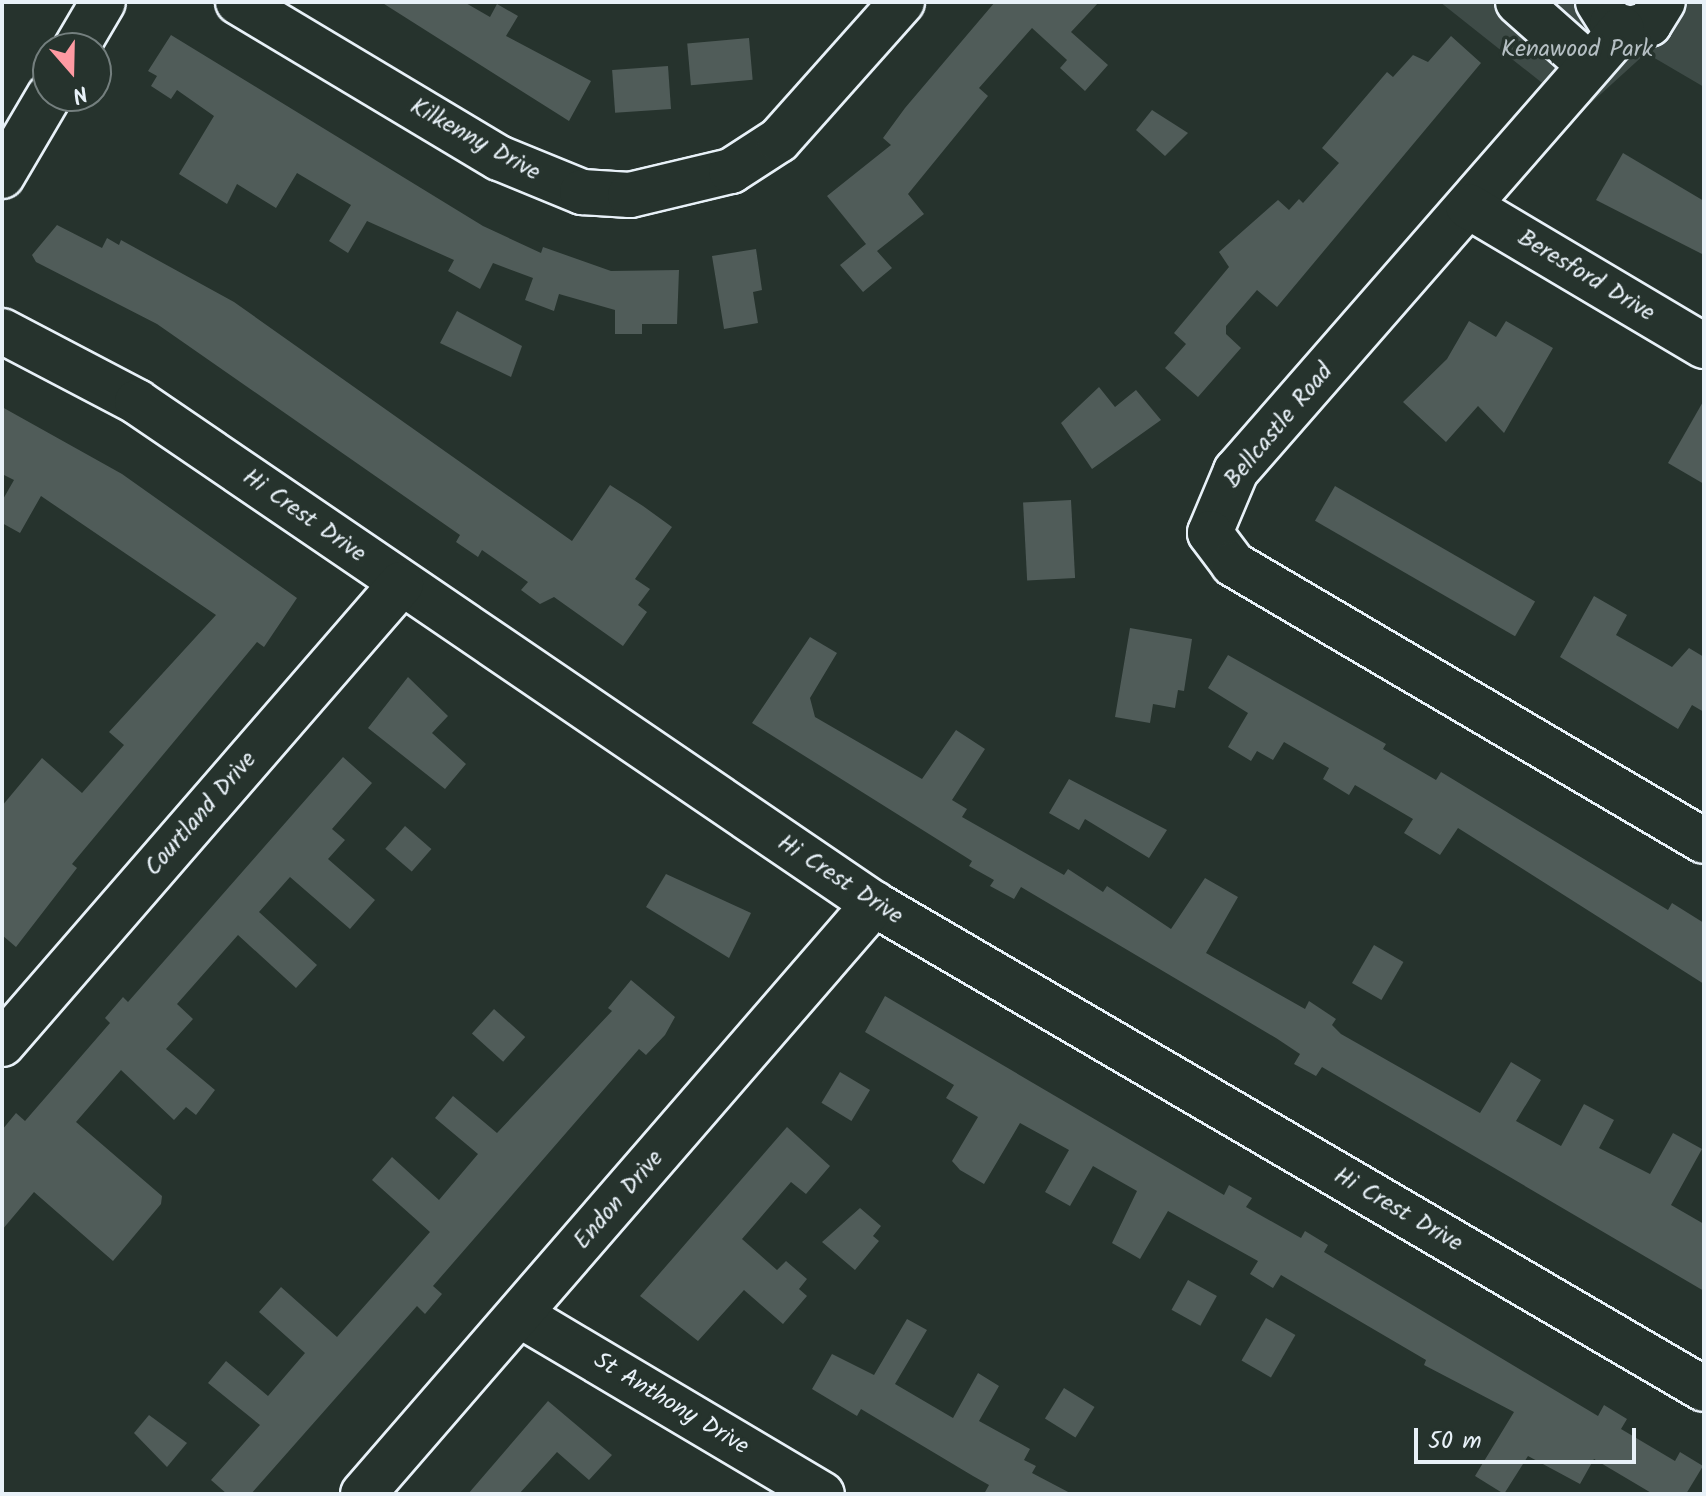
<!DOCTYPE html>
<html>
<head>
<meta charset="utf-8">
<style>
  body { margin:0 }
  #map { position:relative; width:1706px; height:1496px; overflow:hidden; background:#26332d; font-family:Kalam,sans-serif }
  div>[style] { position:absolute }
  .green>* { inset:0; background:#3e4b47 }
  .building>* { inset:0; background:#505c59; transform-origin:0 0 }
  .roads { filter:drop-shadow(2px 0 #e8f1f8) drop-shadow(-2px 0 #e8f1f8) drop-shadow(0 2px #e8f1f8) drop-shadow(0 -2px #e8f1f8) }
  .minor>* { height:44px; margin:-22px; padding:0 22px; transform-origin:22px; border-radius:22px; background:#26332d }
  span { translate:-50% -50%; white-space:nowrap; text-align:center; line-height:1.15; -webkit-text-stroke:7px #26332d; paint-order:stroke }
  .park-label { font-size:24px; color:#b5bfc3 }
  .street-label { font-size:24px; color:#e8f1f8 }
  .frame { position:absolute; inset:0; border:4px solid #e8f1f8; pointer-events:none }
  .north { position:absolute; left:32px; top:32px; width:80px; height:80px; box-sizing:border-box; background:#26332d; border:2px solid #747f7e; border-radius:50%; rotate:160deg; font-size:22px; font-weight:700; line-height:32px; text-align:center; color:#e8f1f8 }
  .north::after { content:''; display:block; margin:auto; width:28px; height:36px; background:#ff9aa2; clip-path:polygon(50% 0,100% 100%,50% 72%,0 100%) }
  .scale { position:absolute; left:1414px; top:1428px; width:222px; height:36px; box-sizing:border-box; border:4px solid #e8f1f8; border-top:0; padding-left:10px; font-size:24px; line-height:28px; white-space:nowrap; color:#e8f1f8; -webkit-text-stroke:6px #26332d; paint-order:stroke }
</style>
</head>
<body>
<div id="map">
  <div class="green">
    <div style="clip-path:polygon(1440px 2px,1704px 2px,1704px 87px,1646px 53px,1580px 113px)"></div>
  </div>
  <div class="building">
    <div style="clip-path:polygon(381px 2px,464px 2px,490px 17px,497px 4px,518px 16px,506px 36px,591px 81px,569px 121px)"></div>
    <div style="clip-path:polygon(995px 2px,1099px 2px,1071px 32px,1108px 65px,1085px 91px,1060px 68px,1067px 60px,1032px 28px,979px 88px,988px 96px,908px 194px,924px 214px,877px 251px,892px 268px,863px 292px,840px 265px,866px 244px,827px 196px,891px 145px,883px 138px,905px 108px)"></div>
    <div style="clip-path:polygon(171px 35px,483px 226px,541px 253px,543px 247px,611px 271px,679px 270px,677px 324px,642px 324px,642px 334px,615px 334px,615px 310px,559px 294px,554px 311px,525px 300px,533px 278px,493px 263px,480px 289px,448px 271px,454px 260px,367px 221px,348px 253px,329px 241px,351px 205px,297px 173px,276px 208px,237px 184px,227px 204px,179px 174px,214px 116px,177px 90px,171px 99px,151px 86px,157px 76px,148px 71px)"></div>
    <div style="clip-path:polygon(1451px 36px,1481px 63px,1277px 307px,1257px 290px,1226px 326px,1226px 334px,1241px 348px,1198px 397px,1165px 368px,1186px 344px,1174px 333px,1229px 267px,1219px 252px,1278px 200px,1289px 210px,1299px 199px,1303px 203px,1339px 163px,1322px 148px,1387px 72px,1393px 77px,1413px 55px,1428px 62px)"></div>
    <div style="left:749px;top:38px;width:42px;height:62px;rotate:85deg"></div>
    <div style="left:668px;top:66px;width:43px;height:56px;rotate:86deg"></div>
    <div style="clip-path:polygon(1152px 110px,1188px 133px,1165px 156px,1136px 130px)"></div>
    <div style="clip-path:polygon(1623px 153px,1704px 201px,1704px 255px,1596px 200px)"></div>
    <div style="clip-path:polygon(57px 225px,102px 248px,107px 238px,119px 245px,121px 240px,234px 302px,572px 541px,610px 485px,643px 506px,672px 527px,635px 579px,650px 589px,638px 605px,647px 612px,623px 646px,554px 597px,540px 604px,521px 590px,528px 582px,482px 550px,478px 557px,456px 542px,460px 535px,157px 324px,36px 262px,32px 255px)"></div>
    <div style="clip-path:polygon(756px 249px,762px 290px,753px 292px,758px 323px,724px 329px,712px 256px)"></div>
    <div style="clip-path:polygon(457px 311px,522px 346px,511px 377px,440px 343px)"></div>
    <div style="clip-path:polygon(1469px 321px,1496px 337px,1506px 321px,1553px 348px,1504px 433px,1478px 406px,1446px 442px,1403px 402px,1447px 359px)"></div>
    <div style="clip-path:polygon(1099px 387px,1115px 407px,1136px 390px,1161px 420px,1092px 469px,1061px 423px)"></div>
    <div style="clip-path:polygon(1704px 400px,1704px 484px,1668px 463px)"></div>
    <div style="clip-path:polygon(2px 407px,122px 474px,297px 598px,264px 647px,257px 642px,72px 864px,77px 868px,16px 947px,2px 935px,2px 806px,42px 758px,82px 793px,124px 745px,109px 732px,216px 615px,41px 496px,20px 533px,2px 523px,2px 501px,14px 480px,2px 474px)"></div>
    <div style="left:1335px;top:486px;width:231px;height:40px;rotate:30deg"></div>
    <div style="left:1071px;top:500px;width:78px;height:48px;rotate:87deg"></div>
    <div style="clip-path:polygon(1594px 596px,1627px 615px,1616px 635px,1672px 667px,1689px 648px,1704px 657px,1704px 712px,1692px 705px,1678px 729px,1560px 657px)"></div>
    <div style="clip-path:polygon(1130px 628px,1192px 639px,1184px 691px,1178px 690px,1175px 708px,1153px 704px,1150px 723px,1115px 717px)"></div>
    <div style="clip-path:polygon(810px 637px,837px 653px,810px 698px,815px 717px,922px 779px,956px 730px,985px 749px,952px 800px,967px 809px,962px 817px,1064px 875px,1068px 869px,1103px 892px,1107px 886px,1171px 929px,1205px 878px,1238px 897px,1206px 953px,1305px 1009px,1309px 1001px,1336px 1019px,1332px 1025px,1341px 1034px,1480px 1113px,1511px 1062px,1541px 1080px,1516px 1121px,1561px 1146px,1584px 1104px,1614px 1120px,1599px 1148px,1650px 1174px,1673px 1133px,1702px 1149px,1671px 1205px,1704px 1224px,1704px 1291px,1322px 1067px,1316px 1076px,1294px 1064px,1300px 1054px,1276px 1038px,1021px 887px,1014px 899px,990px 886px,994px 880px,969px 866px,972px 861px,752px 723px)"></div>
    <div style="clip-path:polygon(1228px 655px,1386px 744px,1383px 749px,1436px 780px,1441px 772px,1668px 910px,1672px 903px,1704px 923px,1704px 984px,1458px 828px,1440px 855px,1404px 833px,1413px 819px,1355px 785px,1349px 795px,1323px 779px,1329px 768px,1284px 742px,1273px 760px,1257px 751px,1251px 761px,1228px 747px,1248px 713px,1208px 688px)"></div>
    <div style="clip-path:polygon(408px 677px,448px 716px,432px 733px,466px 764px,445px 789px,368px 728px)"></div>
    <div style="clip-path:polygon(343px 757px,372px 783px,332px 829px,345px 840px,328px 859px,375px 900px,350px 929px,290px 877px,259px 912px,317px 965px,296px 988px,238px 935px,177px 1004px,193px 1019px,166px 1049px,215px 1090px,196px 1115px,186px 1107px,174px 1120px,121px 1070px,76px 1122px,162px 1196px,161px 1204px,113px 1261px,34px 1192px,2px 1230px,2px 1130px,16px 1113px,25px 1121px,110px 1023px,105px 1018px,123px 997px,128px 1002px)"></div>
    <div style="clip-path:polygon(1069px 779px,1167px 830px,1149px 858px,1085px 819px,1079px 830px,1049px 813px)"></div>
    <div style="left:405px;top:826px;width:35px;height:30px;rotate:41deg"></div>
    <div style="clip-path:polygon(666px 874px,751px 913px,729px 958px,646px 907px)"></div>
    <div style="left:1374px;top:945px;width:34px;height:44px;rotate:30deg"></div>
    <div style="clip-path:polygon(631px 980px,675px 1017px,665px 1035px,646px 1055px,639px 1049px,433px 1286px,442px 1294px,425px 1314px,417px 1306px,251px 1494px,227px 1494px,211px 1480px,260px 1425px,208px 1383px,226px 1361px,268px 1396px,305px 1353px,259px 1312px,281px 1287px,337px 1337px,430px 1232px,372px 1180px,392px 1157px,439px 1200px,478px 1154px,435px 1118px,453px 1096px,497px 1133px,612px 1011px,608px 1008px)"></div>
    <div style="clip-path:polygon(885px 996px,1224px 1195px,1229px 1185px,1252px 1198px,1246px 1207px,1301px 1238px,1305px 1231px,1328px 1245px,1324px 1252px,1598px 1416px,1604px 1405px,1627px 1419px,1621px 1429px,1675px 1461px,1680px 1452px,1703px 1466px,1686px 1494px,1653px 1494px,1594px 1459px,1580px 1484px,1528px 1456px,1504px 1494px,1475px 1476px,1514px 1412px,1424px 1365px,1426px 1360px,1281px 1275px,1273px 1288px,1250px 1274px,1258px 1261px,1168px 1211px,1140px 1259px,1135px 1256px,1112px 1243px,1137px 1191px,1093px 1166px,1070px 1206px,1045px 1192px,1069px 1150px,1020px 1123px,984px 1184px,960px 1170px,952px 1161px,978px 1117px,946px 1098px,954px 1085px,865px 1032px)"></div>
    <div style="left:494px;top:1009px;width:42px;height:33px;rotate:42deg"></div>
    <div style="left:840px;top:1072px;width:35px;height:36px;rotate:31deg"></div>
    <div style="clip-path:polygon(787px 1127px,830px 1166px,806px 1194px,791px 1182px,742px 1239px,777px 1270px,786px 1261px,807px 1279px,799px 1289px,807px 1296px,783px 1324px,744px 1290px,698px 1341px,640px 1296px)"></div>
    <div style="clip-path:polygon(860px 1208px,881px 1226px,873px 1236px,879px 1241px,855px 1270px,822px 1242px)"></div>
    <div style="left:1188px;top:1280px;width:33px;height:34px;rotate:29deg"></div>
    <div style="left:1266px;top:1318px;width:34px;height:49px;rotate:30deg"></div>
    <div style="clip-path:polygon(907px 1319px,927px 1330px,895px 1384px,953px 1418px,978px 1373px,999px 1386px,979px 1421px,1030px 1449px,1024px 1460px,1036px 1466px,1032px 1473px,1072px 1494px,984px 1494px,989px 1485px,973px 1476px,861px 1409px,857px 1416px,812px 1389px,832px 1354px,874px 1375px)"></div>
    <div style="left:1064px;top:1388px;width:36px;height:36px;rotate:32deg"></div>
    <div style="clip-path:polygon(548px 1401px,612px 1455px,589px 1480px,557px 1452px,519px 1494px,468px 1494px)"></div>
    <div style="clip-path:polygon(149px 1415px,187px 1443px,167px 1467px,134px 1433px)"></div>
  </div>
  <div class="roads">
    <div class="minor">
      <div style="left:238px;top:2px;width:304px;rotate:30.9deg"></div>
      <div style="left:499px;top:158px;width:90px;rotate:22.3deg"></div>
      <div style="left:582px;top:192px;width:48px;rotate:3.6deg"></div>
      <div style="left:630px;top:195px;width:104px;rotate:-13.4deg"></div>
      <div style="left:731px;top:171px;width:57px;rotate:-32.9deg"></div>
      <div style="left:779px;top:140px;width:185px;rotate:-48.3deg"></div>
      <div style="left:1518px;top:2px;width:95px;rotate:41.6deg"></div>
      <div style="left:1598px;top:2px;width:26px;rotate:58deg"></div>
      <div style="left:1612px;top:24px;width:20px;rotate:15deg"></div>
      <div style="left:1631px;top:29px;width:19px;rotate:-16deg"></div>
      <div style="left:1649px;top:24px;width:26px;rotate:-58deg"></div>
      <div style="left:1622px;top:29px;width:587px;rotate:131.13deg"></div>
      <div style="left:1236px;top:471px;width:67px;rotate:112.8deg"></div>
      <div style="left:1210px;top:533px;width:39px;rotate:53deg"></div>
      <div style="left:1233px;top:564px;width:546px;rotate:30.46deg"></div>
      <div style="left:76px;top:48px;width:53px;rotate:-59.6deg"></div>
      <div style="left:2px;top:176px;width:93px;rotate:-59.6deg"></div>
      <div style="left:1468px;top:206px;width:274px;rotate:30.7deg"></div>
      <div style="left:2px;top:331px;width:153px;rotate:27.7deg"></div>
      <div style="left:137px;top:402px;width:892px;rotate:34.26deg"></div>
      <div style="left:874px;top:904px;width:961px;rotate:30.3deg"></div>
      <div style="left:2px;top:1044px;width:609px;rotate:-49.06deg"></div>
      <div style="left:520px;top:1315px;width:351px;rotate:30.7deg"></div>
      <div style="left:363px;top:1494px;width:781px;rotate:-49.1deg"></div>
    </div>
  </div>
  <div class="park-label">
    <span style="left:1577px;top:50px">Kenawood Park</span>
  </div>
  <div class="street-label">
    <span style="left:475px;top:140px;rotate:29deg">Kilkenny Drive</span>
    <span style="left:1586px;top:276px;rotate:31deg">Beresford Drive</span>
    <span style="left:1279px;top:426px;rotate:-50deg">Bellcastle Road</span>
    <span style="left:304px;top:516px;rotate:35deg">Hi Crest Drive</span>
    <span style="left:201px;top:814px;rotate:-49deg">Courtland Drive</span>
    <span style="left:840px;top:880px;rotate:33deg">Hi Crest Drive</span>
    <span style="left:619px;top:1200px;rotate:-49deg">Endon Drive</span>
    <span style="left:1398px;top:1210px;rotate:30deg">Hi Crest Drive</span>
    <span style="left:671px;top:1404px;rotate:31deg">St Anthony Drive</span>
  </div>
  <div class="frame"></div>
  <div class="north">N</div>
  <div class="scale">50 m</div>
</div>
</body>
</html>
